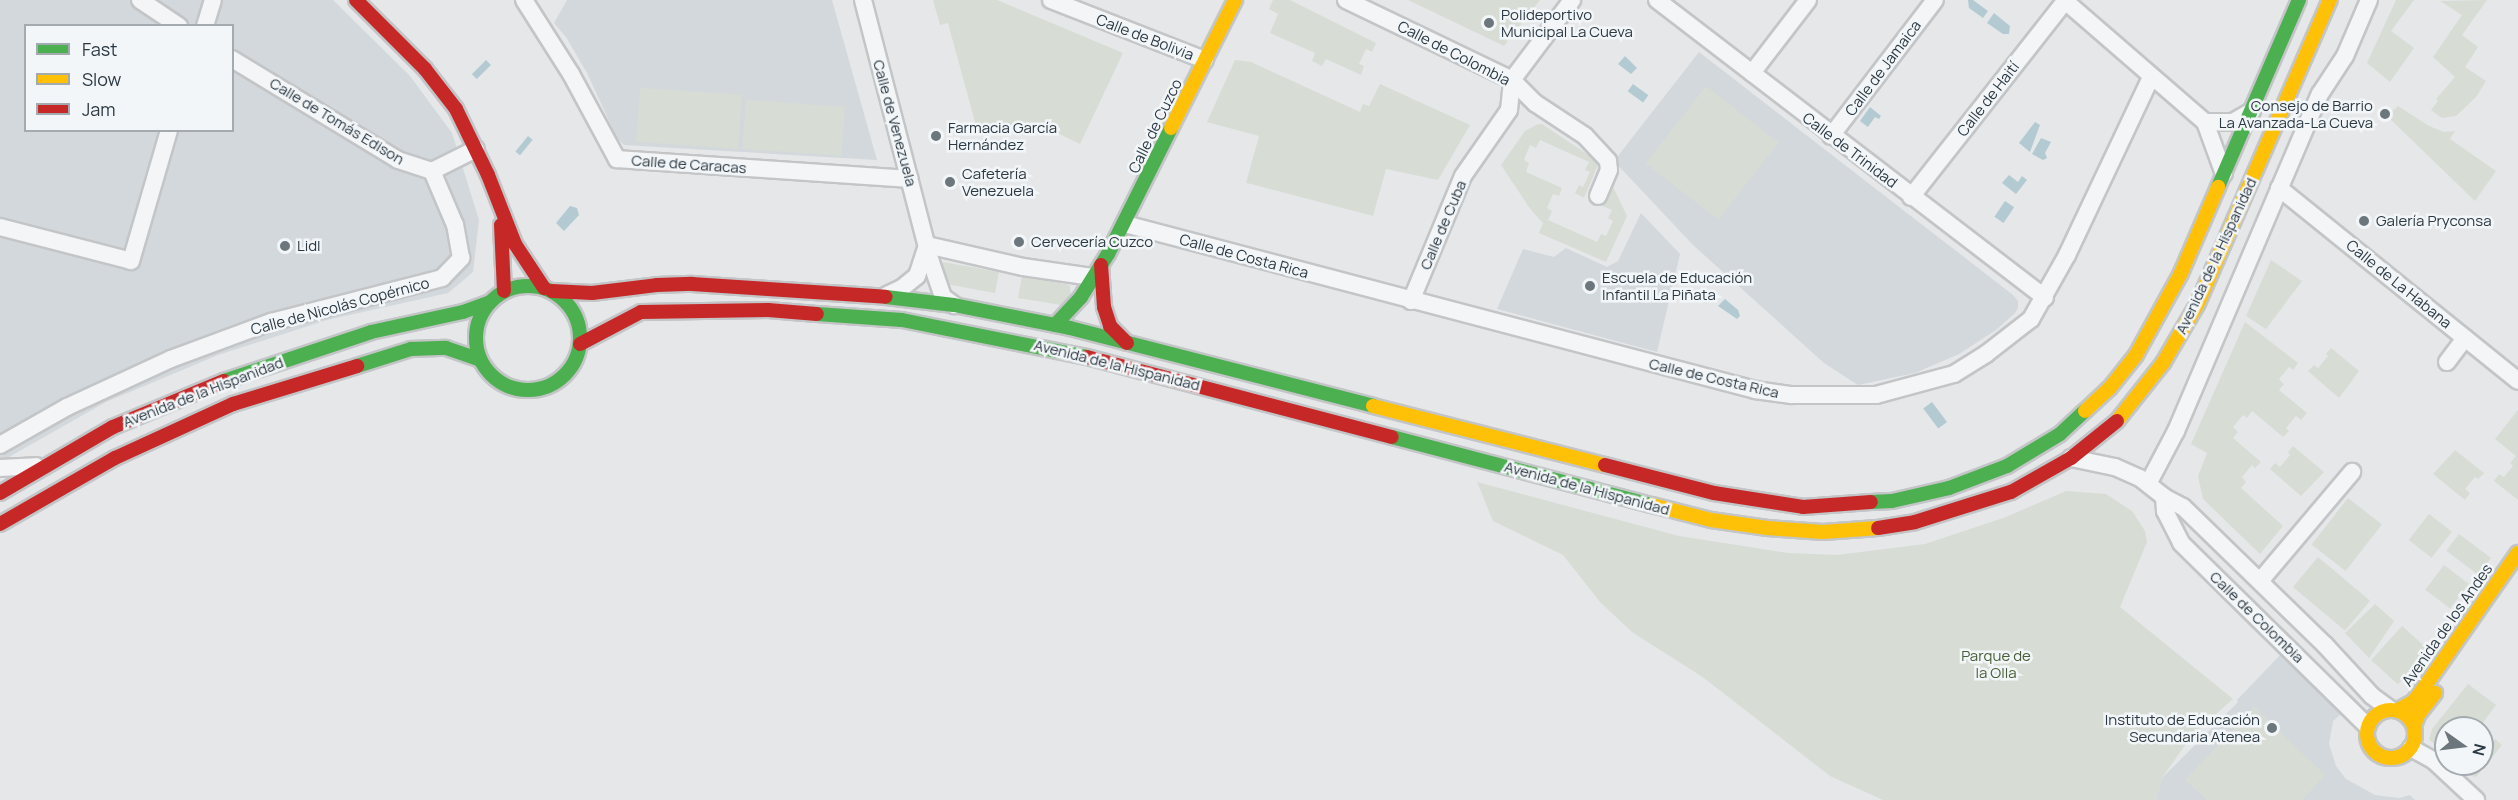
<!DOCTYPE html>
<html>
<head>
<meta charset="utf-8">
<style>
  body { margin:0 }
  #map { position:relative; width:2518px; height:800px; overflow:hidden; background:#e5e7e9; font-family:Manrope,sans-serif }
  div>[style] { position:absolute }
  .built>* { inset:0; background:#d3d8dc }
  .green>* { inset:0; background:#d7ddd5; transform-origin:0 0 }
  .water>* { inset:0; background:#b3cad3; transform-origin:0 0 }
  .roads { filter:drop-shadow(2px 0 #c3c5c7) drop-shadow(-2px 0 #c3c5c7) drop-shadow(0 2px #c3c5c7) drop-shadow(0 -2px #c3c5c7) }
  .street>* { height:16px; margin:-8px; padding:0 8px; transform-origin:8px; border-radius:8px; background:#f4f5f6 }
  .fast>* { height:14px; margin:-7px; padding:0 7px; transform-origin:7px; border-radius:7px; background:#4caf50 }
  .fast>.ring { margin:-7px; padding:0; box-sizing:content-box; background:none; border:14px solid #4caf50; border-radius:50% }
  .slow>* { height:14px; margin:-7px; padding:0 7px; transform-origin:7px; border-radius:7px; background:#ffc107 }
  .slow>.ring { margin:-7px; padding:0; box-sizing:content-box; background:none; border:14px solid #ffc107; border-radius:50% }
  .jam>* { height:14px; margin:-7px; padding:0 7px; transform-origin:7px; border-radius:7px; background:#c62828 }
  .dots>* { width:16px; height:16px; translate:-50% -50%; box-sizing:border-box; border:3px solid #f3f6f8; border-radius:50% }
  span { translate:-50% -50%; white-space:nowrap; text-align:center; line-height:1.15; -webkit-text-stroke:5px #f3f6f8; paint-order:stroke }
  .poi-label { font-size:15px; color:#2b3943 }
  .left { translate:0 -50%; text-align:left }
  .right { translate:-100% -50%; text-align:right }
  .street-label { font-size:15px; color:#2b3943 }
  .park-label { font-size:15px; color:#485f38 }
  .legend { position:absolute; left:24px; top:24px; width:210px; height:108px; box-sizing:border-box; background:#f3f6f8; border:2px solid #a3aab0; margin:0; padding:8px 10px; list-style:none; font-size:18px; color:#2b3943 }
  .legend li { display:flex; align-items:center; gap:12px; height:30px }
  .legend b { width:30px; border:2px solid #a3aab0 }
  .north { position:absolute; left:2434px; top:716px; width:60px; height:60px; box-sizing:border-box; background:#f3f6f8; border:2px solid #a3aab0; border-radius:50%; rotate:104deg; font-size:16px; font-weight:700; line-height:24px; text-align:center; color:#2b3943 }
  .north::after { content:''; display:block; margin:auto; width:21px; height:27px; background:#6c767d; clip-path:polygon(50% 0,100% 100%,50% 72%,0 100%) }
</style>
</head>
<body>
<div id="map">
  <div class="built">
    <div style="clip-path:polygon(evenodd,0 0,333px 0,410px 76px,452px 133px,479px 220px,473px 272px,448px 293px,327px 320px,218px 355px,106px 402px,0 462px,0 0,26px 26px,232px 26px,232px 130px,26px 130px,26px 26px)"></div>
    <div style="clip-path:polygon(567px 0,832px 0,877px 160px,624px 145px,617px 138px,587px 73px,566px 37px,554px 23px)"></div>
    <div style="clip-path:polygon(1699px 52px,2013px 295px,2018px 301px,2018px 308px,2015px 313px,1996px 330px,1959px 354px,1915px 373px,1858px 385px,1824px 363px,1693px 245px,1614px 161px)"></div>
    <div style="clip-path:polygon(1641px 213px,1680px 254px,1657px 352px,1497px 309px,1523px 249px,1554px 257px,1566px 248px,1607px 267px,1618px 261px)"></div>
    <div style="clip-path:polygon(2282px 653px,2343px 712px,2333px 721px,2329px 744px,2336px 766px,2346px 779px,2375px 795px,2399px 798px,2410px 795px,2415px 800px,2156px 800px,2162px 778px,2238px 702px,2237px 700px)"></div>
  </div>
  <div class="green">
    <div style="clip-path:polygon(933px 0,997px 0,1123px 53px,1080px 144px,1043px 126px,1024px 122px,978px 133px,948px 23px,940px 25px)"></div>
    <div style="clip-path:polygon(1273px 0,1290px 0,1376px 43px,1372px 52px,1366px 49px,1359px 64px,1364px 66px,1361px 75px,1326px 59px,1322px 66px,1312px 61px,1315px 53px,1270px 33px,1278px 14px,1269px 9px)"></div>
    <div style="clip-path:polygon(1408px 0,1540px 0,1504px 46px)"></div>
    <div style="clip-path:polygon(2396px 0,2414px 0,2391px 31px,2414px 48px,2390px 82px,2367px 63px)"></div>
    <div style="clip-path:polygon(2487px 0,2462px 35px,2478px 47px,2465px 67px,2486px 81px,2476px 97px,2456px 116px,2442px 118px,2431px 110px,2438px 101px,2436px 99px,2455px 77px,2433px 57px,2462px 15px,2440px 1px)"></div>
    <div style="clip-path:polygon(1235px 60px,1251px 62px,1360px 112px,1363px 104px,1369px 106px,1380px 84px,1470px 125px,1438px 180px,1386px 169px,1373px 216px,1251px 184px,1246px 183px,1259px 136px,1207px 122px)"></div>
    <div style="left:1706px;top:86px;width:92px;height:98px;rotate:38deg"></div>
    <div style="left:640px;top:88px;width:102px;height:54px;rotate:4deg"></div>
    <div style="left:746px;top:100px;width:99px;height:49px;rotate:4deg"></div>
    <div style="clip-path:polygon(2398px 106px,2429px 126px,2444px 132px,2455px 131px,2450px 139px,2496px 171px,2475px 201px,2387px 116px)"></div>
    <div style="clip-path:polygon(1538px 124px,1542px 124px,1599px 162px,1584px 198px,1575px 193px,1579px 185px,1583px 187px,1590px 172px,1585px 170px,1589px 162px,1540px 140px,1536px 148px,1530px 145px,1524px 160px,1529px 163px,1526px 172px,1562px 188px,1559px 196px,1553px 194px,1547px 208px,1552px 211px,1548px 220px,1597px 242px,1601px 234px,1606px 236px,1613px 221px,1608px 218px,1612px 210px,1598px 204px,1607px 185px,1612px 185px,1617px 195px,1627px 216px,1606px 262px,1539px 233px,1543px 223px,1531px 210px,1501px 165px,1525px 131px)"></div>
    <div style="clip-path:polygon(2271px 260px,2302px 281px,2266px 329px,2246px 316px)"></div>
    <div style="clip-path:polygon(943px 262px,999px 272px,995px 293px,946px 284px,939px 270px)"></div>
    <div style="clip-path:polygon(1022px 276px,1070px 285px,1071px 300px,1068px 306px,1018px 298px)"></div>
    <div style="clip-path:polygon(2245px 322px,2298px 363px,2293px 370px,2289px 367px,2279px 379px,2284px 384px,2279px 390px,2307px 413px,2301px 420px,2296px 416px,2286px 428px,2289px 431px,2283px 437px,2252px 411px,2247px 418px,2243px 415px,2233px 427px,2238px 432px,2233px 438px,2261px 462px,2255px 468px,2252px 465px,2242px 477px,2246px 482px,2241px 488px,2283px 526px,2260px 554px,2203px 499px,2198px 476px,2207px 453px,2191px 444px)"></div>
    <div style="clip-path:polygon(2331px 348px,2359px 371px,2339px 398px,2308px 371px,2314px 365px,2318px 368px,2328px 356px,2326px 354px)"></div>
    <div style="clip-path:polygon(2518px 410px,2518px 500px,2494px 481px,2499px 474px,2504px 477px,2513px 466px,2510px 463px,2516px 456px,2495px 439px)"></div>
    <div style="clip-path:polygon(2293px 446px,2324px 472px,2301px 496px,2270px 469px,2275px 463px,2280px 467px,2290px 455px,2288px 452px)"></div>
    <div style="clip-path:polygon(2455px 450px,2484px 473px,2478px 479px,2475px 477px,2465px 489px,2470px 493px,2465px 500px,2433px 474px)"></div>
    <div style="clip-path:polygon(1477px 482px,1679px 536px,1788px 553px,1837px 555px,1925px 544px,2006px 517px,2066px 491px,2106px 494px,2132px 511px,2145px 531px,2147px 542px,2120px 607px,2233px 699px,2193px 734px,2162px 778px,2156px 800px,1883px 800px,1830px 776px,1704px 678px,1632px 632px,1600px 602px,1563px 555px,1493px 521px)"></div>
    <div style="left:2348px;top:498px;width:43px;height:59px;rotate:38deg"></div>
    <div style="left:2429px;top:514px;width:29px;height:33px;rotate:38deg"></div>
    <div style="left:2459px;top:534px;width:40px;height:21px;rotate:37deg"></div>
    <div style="left:2318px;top:557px;width:68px;height:39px;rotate:40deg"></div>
    <div style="left:2444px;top:565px;width:31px;height:31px;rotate:37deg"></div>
    <div style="clip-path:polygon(2375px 604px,2394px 621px,2369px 658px,2345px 633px)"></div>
    <div style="left:2402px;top:626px;width:36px;height:46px;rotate:42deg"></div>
    <div style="clip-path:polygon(2468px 684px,2496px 705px,2479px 728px,2446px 728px,2446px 752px,2429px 740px,2432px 729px)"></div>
    <div style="clip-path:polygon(2254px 707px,2325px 775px,2302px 800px,2207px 800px,2185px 780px)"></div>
    <div style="clip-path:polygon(2482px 737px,2491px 744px,2495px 739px,2502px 745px,2476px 777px,2467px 775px,2461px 764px,2482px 764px)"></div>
  </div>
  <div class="water">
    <div style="clip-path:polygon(1968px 0,1973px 0,1988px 11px,1983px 18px,1969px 8px)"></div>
    <div style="clip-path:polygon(1994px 13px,2010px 26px,2009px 34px,2003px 34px,1987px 23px)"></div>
    <div style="clip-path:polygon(1625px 56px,1637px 68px,1631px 74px,1618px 64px)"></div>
    <div style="left:486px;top:60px;width:7px;height:20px;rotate:45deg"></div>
    <div style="left:1633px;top:84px;width:19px;height:9px;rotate:36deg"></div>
    <div style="clip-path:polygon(1870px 107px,1881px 116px,1879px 119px,1875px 117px,1868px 127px,1860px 121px)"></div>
    <div style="clip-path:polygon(2035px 122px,2040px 125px,2030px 152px,2019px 143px)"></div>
    <div style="left:528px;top:136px;width:6px;height:20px;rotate:39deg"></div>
    <div style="clip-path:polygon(2041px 138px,2051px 142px,2045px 153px,2047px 158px,2043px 160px,2032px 154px)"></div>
    <div style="clip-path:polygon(2009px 175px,2018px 182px,2022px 176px,2027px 180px,2016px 194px,2002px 183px)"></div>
    <div style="left:2005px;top:201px;width:11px;height:19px;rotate:34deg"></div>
    <div style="clip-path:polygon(570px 206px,577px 208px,579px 215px,564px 231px,556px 223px)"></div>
    <div style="clip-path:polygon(1725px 299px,1738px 310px,1740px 316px,1737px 319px,1718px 306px)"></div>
    <div style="left:1932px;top:402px;width:25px;height:11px;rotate:53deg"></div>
  </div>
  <div class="roads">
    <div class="street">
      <div style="left:140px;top:0;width:47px;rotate:33.7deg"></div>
      <div style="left:524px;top:0;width:88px;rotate:57.6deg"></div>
      <div style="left:571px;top:74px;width:97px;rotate:61.6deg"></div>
      <div style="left:617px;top:159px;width:293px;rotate:3.9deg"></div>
      <div style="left:863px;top:0;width:271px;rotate:75.5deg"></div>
      <div style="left:931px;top:262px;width:37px;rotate:71deg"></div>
      <div style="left:943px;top:297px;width:14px;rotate:36deg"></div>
      <div style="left:1051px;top:0;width:165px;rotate:21.3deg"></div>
      <div style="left:1346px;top:0;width:184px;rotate:25.7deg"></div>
      <div style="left:1512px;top:80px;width:33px;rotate:45deg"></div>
      <div style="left:1535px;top:103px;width:60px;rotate:33.4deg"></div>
      <div style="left:1585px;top:136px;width:34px;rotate:47deg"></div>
      <div style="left:1608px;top:161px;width:9px;rotate:84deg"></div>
      <div style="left:1609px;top:170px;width:28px;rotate:113deg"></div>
      <div style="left:1657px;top:0;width:489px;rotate:37.5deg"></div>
      <div style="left:2064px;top:0;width:186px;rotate:40.9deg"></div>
      <div style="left:2205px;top:122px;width:55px;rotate:69.9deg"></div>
      <div style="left:205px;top:26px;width:27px;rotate:-73deg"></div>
      <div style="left:232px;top:59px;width:194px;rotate:31.3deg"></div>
      <div style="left:398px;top:160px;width:36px;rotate:18deg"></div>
      <div style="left:432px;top:171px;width:49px;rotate:-26.6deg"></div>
      <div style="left:1752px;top:73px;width:92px;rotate:-52.5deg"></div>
      <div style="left:2205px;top:122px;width:28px"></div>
      <div style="left:2233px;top:122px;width:22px;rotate:-30deg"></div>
      <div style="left:1831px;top:136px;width:171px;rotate:-52.6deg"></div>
      <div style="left:2279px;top:188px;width:307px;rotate:38.9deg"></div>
      <div style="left:1911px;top:197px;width:249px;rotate:-51.8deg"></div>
      <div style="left:1125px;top:224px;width:652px;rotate:14.76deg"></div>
      <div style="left:1755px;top:390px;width:37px;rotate:8deg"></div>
      <div style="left:1792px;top:395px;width:84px"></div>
      <div style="left:1876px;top:395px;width:81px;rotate:-15.1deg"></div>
      <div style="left:1954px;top:374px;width:38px;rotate:-32deg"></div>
      <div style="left:1986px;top:354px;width:57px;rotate:-37.9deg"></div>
      <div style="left:2031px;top:319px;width:73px;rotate:-60.6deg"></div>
      <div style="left:2067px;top:255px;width:197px;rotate:-64.7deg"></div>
      <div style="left:0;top:227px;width:135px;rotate:14.5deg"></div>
      <div style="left:131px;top:261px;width:136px;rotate:-73.8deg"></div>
      <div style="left:927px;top:245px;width:98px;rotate:12.9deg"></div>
      <div style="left:1023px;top:267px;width:70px;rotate:8.2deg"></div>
      <div style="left:887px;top:295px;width:17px;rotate:-25deg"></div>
      <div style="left:902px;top:288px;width:19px;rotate:-39deg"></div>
      <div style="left:917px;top:276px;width:28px;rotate:-72deg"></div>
      <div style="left:1411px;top:301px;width:135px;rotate:-67.4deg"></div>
      <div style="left:1463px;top:176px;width:80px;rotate:-55.1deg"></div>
      <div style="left:1509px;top:110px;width:30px;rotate:-84deg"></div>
      <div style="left:1512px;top:80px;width:100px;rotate:-53.1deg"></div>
      <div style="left:2447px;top:362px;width:30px;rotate:-53deg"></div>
      <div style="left:0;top:445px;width:77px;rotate:-29.6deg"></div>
      <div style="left:67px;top:407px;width:115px;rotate:-24.8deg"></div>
      <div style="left:171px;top:359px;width:107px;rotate:-20.3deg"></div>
      <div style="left:271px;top:322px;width:177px;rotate:-14.4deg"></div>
      <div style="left:442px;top:278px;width:28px;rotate:-46deg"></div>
      <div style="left:461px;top:258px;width:34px;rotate:-100deg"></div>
      <div style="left:455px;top:225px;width:59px;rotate:-113.1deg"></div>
      <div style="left:2071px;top:458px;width:45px;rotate:11.6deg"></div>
      <div style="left:2115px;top:467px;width:27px;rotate:24deg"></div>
      <div style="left:2140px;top:478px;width:31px;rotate:38deg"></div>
      <div style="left:2164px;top:497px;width:21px;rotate:28deg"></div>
      <div style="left:2183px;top:507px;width:198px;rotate:44.2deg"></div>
      <div style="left:2325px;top:645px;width:69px;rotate:47.3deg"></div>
      <div style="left:2372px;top:696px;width:22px;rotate:36deg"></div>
      <div style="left:0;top:468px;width:36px;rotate:-3deg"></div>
      <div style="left:2148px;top:484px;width:60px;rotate:-62.2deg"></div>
      <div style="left:2176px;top:431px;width:366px;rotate:-66.9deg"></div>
      <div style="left:2320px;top:94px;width:45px;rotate:-56.7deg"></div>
      <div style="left:2345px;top:56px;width:61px;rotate:-66.8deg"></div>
      <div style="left:2164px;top:497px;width:14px;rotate:86deg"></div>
      <div style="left:2165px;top:511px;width:36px;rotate:63deg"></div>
      <div style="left:2181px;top:543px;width:261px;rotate:44.5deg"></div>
      <div style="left:2260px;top:581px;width:143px;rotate:-49.8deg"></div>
      <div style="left:2411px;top:748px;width:25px;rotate:29deg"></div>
      <div style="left:2433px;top:760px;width:59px;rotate:42.9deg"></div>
    </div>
    <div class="fast">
      <div style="left:2218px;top:187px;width:204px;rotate:-66.6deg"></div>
      <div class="ring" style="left:476px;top:286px;width:90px;height:90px"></div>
      <div style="left:886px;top:297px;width:68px;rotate:6.7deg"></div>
      <div style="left:954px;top:305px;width:118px;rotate:11.2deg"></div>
      <div style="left:1070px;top:328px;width:313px;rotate:14.4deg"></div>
      <div style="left:817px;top:314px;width:85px;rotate:4deg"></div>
      <div style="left:902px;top:320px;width:189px;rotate:11.3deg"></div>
      <div style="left:1055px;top:325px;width:38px;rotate:-47deg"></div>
      <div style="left:1081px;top:297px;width:51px;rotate:-57.9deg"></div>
      <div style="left:1108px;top:254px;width:141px;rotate:-63.4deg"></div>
      <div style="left:357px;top:366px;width:57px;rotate:-17.5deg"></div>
      <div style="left:411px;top:349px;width:35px;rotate:-2deg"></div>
      <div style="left:446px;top:348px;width:36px;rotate:19deg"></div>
      <div style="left:224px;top:381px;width:155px;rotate:-18.4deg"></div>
      <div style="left:371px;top:332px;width:94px;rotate:-12.3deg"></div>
      <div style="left:463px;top:312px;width:27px;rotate:-20deg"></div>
      <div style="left:1392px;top:437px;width:269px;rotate:14.7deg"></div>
      <div style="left:1871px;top:502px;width:21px;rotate:-3deg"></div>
      <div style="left:1892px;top:501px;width:58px;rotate:-12.8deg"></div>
      <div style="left:1949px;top:488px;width:62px;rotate:-20.8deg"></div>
      <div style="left:2007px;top:466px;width:62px;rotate:-31.1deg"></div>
      <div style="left:2060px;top:434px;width:34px;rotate:-43deg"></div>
    </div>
    <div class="slow">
      <div style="left:1171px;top:128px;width:143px;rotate:-63.4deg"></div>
      <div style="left:1373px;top:406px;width:239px;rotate:14.3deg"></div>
      <div style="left:2085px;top:411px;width:33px;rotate:-43deg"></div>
      <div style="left:2109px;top:389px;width:43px;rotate:-51.5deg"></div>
      <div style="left:2136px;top:355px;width:94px;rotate:-61.2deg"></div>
      <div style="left:2181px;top:273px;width:94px;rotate:-66.7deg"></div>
      <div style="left:2117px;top:421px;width:74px;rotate:-51.6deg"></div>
      <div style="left:2163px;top:363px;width:69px;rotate:-59.7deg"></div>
      <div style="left:2198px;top:303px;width:331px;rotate:-66.5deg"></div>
      <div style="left:1652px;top:505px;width:61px;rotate:14.3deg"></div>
      <div style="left:1711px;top:520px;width:57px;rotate:8.1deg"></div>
      <div style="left:1767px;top:528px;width:56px;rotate:4.1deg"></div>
      <div style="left:1823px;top:532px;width:55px;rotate:-4.2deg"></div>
      <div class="ring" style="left:2367px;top:710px;width:34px;height:34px"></div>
      <div style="left:2398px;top:710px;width:17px;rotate:-28deg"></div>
      <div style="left:2413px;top:702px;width:16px;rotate:-52deg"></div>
      <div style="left:2423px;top:689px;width:166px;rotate:-55.1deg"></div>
      <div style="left:2414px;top:726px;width:12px;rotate:-70deg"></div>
      <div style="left:2418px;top:715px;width:28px;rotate:-52deg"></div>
    </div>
    <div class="jam">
      <div style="left:356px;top:0;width:98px;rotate:45deg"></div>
      <div style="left:425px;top:69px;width:51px;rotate:52.2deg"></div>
      <div style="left:456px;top:109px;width:73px;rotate:64.1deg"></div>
      <div style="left:488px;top:175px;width:74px;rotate:68.6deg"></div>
      <div style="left:515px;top:244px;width:53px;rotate:56.6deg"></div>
      <div style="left:501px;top:225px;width:66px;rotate:87.4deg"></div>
      <div style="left:1101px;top:265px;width:42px;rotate:85.9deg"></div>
      <div style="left:1104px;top:307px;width:20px;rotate:72deg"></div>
      <div style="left:1110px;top:326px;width:24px;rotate:45deg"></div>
      <div style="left:552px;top:291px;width:40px;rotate:2.9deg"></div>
      <div style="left:592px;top:293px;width:65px;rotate:-7deg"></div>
      <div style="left:657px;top:285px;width:35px;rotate:-2deg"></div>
      <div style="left:692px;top:284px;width:194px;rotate:3.8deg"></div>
      <div style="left:580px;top:344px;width:69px;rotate:-27.7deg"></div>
      <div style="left:641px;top:312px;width:127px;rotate:-0.9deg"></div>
      <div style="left:768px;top:310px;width:49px;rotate:4.7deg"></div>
      <div style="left:1087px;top:357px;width:315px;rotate:14.7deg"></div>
      <div style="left:1605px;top:465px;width:113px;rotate:14.4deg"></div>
      <div style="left:1714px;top:493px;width:90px;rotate:8.9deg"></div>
      <div style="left:1803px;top:507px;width:68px;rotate:-4.2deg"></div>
      <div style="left:0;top:493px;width:131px;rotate:-30.3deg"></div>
      <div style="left:113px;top:427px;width:120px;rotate:-22.5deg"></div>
      <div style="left:0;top:524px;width:133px;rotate:-29.9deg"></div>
      <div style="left:115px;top:458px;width:130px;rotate:-24.6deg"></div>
      <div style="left:233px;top:404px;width:130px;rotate:-17deg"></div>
      <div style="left:1878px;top:528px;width:37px;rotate:-9deg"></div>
      <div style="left:1915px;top:522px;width:101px;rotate:-17.4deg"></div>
      <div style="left:2011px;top:492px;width:69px;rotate:-29.5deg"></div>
      <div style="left:2071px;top:458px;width:59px;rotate:-38.8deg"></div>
    </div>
  </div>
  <div class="dots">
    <div style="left:1489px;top:23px;background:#6c767d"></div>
    <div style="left:2385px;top:114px;background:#6c767d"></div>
    <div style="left:936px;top:136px;background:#6c767d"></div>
    <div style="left:950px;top:182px;background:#6c767d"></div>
    <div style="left:2364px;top:221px;background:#6c767d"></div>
    <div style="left:1019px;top:242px;background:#6c767d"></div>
    <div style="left:285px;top:246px;background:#6c767d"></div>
    <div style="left:1590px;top:286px;background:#6c767d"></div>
    <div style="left:2272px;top:728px;background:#6c767d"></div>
  </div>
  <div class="poi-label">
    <span class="left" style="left:1501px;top:23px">Polideportivo<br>Municipal La Cueva</span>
    <span class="right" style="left:2373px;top:114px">Consejo de Barrio<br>La Avanzada-La Cueva</span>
    <span class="left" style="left:948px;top:136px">Farmacia García<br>Hernández</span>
    <span class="left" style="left:962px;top:182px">Cafetería<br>Venezuela</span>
    <span class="left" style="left:2376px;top:221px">Galería Pryconsa</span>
    <span class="left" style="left:1031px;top:242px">Cervecería Cuzco</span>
    <span class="left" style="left:297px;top:246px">Lidl</span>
    <span class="left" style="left:1602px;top:286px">Escuela de Educación<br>Infantil La Piñata</span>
    <span class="right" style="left:2260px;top:728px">Instituto de Educación<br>Secundaria Atenea</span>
  </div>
  <div class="street-label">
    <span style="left:1145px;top:37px;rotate:21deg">Calle de Bolivia</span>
    <span style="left:1454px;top:53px;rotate:27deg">Calle de Colombia</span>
    <span style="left:1883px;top:68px;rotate:-53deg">Calle de Jamaica</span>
    <span style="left:1988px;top:99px;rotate:-52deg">Calle de Haití</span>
    <span style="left:337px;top:121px;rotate:31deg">Calle de Tomás Edison</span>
    <span style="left:895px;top:123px;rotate:75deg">Calle de Venezuela</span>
    <span style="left:1155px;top:126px;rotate:-64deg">Calle de Cuzco</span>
    <span style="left:1850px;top:150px;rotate:37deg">Calle de Trinidad</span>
    <span style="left:689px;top:164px;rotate:4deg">Calle de Caracas</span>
    <span style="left:1443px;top:225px;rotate:-67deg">Calle de Cuba</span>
    <span style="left:1244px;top:256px;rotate:15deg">Calle de Costa Rica</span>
    <span style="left:2216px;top:256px;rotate:-65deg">Avenida de la Hispanidad</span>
    <span style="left:2399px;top:284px;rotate:39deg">Calle de La Habana</span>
    <span style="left:340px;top:306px;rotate:-15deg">Calle de Nicolás Copérnico</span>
    <span style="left:1117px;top:365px;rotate:14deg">Avenida de la Hispanidad</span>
    <span style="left:1714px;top:378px;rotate:13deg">Calle de Costa Rica</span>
    <span style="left:203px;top:392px;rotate:-21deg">Avenida de la Hispanidad</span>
    <span style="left:1587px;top:488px;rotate:15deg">Avenida de la Hispanidad</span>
    <span style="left:2257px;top:617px;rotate:44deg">Calle de Colombia</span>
    <span style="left:2447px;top:625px;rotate:-55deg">Avenida de los Andes</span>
  </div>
  <div class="park-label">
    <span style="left:1996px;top:664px">Parque de<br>la Olla</span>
  </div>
  <ul class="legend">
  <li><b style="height:8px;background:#4caf50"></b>Fast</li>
  <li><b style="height:8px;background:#ffc107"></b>Slow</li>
  <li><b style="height:8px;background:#c62828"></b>Jam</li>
  </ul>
  <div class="north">N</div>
</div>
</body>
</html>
